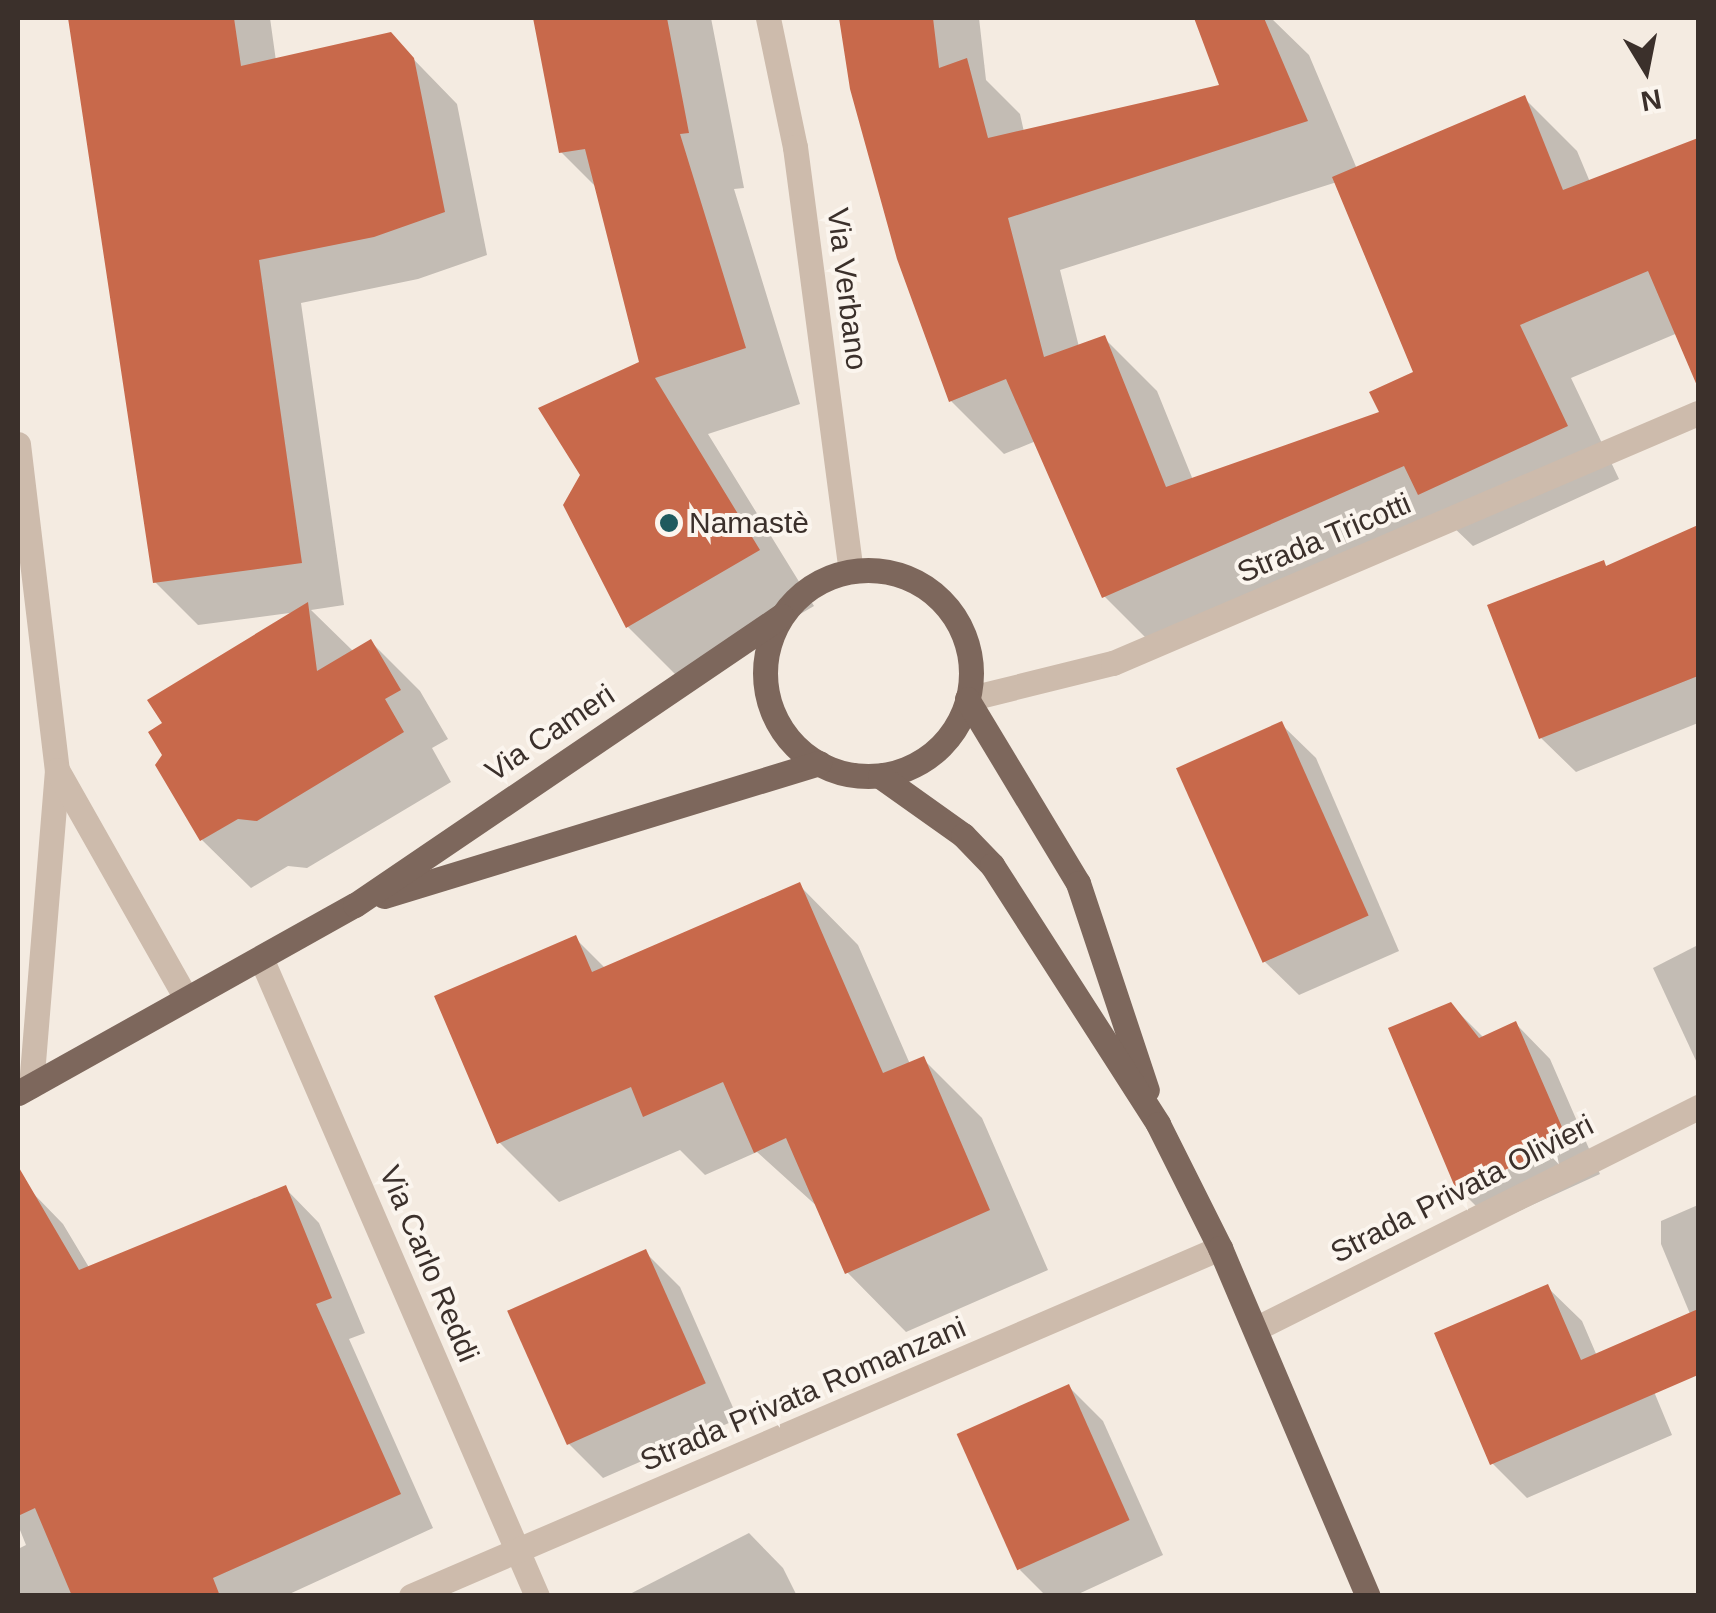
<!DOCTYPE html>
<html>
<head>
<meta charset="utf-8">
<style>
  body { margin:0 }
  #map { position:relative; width:1716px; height:1613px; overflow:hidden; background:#f4ebe1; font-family:Arial,sans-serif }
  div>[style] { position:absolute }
  .shadow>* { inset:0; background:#0003 }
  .building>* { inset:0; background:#c8694b; transform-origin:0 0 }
  .minor>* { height:25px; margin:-12.5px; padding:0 12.5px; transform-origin:12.5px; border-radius:12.5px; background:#cdbbac }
  .tertiary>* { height:25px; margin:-12.5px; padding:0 12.5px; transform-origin:12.5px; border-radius:12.5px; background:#cdbbac }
  .primary>* { height:25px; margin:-12.5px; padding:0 12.5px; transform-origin:12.5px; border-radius:12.5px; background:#7d675c }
  .primary>.ring { margin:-12.5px; padding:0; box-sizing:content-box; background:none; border:25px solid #7d675c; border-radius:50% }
  .dots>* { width:28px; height:28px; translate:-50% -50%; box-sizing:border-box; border:5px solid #fbf5ee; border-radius:50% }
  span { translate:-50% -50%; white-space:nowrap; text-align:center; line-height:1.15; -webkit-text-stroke:8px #fbf5ee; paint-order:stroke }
  .street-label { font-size:30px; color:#3b302b }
  .poi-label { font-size:30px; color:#3b302b }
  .left { translate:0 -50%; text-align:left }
  .frame { position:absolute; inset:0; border:20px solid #3b302b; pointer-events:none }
  .north { position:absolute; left:1596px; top:20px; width:100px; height:100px; -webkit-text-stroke:8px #fbf5ee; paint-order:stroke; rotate:170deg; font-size:28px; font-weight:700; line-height:40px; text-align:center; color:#3b302b }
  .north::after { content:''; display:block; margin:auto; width:35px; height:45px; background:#3b302b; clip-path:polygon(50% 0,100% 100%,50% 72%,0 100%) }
</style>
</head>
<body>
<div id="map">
  <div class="shadow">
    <div style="clip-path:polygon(71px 18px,270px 18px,276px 61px,390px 35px,457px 104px,487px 255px,418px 279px,301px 303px,344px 605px,311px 610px,354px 652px,371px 642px,420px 691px,448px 739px,432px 748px,451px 782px,307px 868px,288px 866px,251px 888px,202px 840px,297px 612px,198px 625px,155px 582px)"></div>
    <div style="clip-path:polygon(535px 18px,711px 18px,744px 188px,734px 189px,800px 404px,708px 434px,814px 606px,683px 682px,628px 627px,642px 363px,598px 189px,561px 152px)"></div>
    <div style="clip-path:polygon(evenodd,842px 18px,979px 18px,986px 80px,1020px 114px,1024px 132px,1223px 87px,1197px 18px,1271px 18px,1309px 55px,1357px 169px,1524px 98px,1577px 151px,1590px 182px,1691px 144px,1698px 152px,1698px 351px,1680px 332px,1571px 378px,1619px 479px,1473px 546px,1449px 523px,1157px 649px,1104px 596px,1036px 441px,1004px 454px,951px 401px,853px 88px,842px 18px,1337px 182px,1416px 373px,1382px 413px,1193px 480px,1157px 391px,1104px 338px,1079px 347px,1060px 270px,1337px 182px)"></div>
    <div style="clip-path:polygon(1698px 527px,1698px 723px,1576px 772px,1541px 738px,1603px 563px,1608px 568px)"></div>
    <div style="clip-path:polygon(1281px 724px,1316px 758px,1399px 951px,1299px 995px,1264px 961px)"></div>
    <div style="clip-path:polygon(799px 885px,858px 945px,910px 1064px,923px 1059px,982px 1118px,1048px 1270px,906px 1332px,847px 1272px,820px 1209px,757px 1152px,705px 1175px,680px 1150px,559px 1202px,499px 1142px,575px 938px,606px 969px)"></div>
    <div style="clip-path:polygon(1698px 945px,1698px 1065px,1653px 968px)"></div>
    <div style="clip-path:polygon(evenodd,1451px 1005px,1485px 1039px,1516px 1024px,1550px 1059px,1600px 1174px,1493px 1223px,1459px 1189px,1451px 1005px,1578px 1132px,1580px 1136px,1472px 1186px,1472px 1181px,1578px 1132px)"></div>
    <div style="clip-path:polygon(285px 1188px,319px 1223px,365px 1333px,349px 1339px,433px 1528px,285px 1596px,18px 1596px,18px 1549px,26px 1545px,18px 1525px,18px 1196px,29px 1189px,63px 1224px,90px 1269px)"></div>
    <div style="clip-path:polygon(1698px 1205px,1698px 1333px,1661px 1244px,1661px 1221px)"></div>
    <div style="clip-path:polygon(645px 1252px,680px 1287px,738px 1419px,603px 1478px,569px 1444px)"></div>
    <div style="clip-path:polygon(1547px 1287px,1582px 1321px,1597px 1356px,1650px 1382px,1672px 1435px,1527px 1498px,1492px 1463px)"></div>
    <div style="clip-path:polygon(1069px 1387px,1103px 1421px,1163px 1555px,1074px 1596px,1046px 1596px,1020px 1570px)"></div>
    <div style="clip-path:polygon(749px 1533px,783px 1568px,797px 1596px,626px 1596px)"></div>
  </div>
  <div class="building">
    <div style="clip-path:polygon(68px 18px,234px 18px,241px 66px,391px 32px,414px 58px,445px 212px,374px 237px,259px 260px,302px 563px,153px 583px)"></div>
    <div style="clip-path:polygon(533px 18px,667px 18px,689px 133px,680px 134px,746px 348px,655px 378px,760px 550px,626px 628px,563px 505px,580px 475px,538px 408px,639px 362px,585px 149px,559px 153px)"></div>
    <div style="clip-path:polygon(839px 18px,933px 18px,939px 68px,967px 58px,988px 138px,1219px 85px,1194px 18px,1264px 18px,1308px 121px,1008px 218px,1044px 357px,1105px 335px,1166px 487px,1379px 412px,1369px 392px,1413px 372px,1332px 177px,1525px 95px,1563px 190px,1698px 138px,1698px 388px,1648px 271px,1520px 325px,1568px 426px,1418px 495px,1404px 466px,1102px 598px,1006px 379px,949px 402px,897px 259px,850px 89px)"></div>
    <div style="clip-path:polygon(1698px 525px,1698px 676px,1539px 739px,1487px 605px,1604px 560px,1606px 566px)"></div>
    <div style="clip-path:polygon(308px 602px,317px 671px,371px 639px,401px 690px,385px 699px,404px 732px,257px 821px,238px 819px,200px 841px,155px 765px,162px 755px,148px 732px,162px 723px,147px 700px)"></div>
    <div style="left:1282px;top:721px;width:213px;height:116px;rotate:66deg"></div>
    <div style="clip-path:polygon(800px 882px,883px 1073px,924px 1056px,990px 1210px,845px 1274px,786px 1138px,754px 1153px,723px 1082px,643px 1117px,631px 1087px,497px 1144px,434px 996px,576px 935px,592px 972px)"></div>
    <div style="clip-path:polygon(1451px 1002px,1479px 1038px,1516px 1021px,1568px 1141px,1457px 1192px,1388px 1028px)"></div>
    <div style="clip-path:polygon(18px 1166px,79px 1270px,286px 1185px,332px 1298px,316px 1304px,401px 1494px,213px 1578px,220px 1596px,72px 1596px,35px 1508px,18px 1516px)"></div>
    <div style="left:646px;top:1249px;width:147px;height:152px;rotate:66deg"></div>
    <div style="clip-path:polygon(1548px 1284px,1581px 1360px,1698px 1309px,1698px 1375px,1490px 1465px,1434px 1333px)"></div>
    <div style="left:1069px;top:1384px;width:149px;height:123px;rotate:66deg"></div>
  </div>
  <div class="minor">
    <div style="left:18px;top:444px;width:328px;rotate:83.2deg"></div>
    <div style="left:57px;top:770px;width:317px;rotate:94.7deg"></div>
    <div style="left:967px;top:699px;width:150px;rotate:-13.9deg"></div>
    <div style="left:1113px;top:663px;width:636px;rotate:-23.14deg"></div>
    <div style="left:57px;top:770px;width:262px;rotate:60.5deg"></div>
    <div style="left:261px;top:958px;width:695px;rotate:66.61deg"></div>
    <div style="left:1255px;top:1329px;width:496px;rotate:-26.6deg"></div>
    <div style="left:411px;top:1596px;width:881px;rotate:-23.28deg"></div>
  </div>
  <div class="tertiary">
    <div style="left:768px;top:18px;width:132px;rotate:78.2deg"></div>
    <div style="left:795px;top:147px;width:427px;rotate:82.5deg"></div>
  </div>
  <div class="primary">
    <div class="ring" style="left:765px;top:570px;width:181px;height:181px"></div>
    <div style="left:967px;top:699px;width:215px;rotate:58.9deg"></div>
    <div style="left:1078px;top:883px;width:218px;rotate:71.6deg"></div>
    <div style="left:880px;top:776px;width:102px;rotate:35.4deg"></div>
    <div style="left:963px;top:835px;width:42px;rotate:46deg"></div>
    <div style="left:992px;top:865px;width:308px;rotate:57.3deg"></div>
    <div style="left:1158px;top:1124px;width:139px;rotate:63.4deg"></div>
    <div style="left:1220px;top:1248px;width:378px;rotate:67deg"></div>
    <div style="left:384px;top:896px;width:455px;rotate:-17deg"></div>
    <div style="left:18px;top:1093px;width:386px;rotate:-29.2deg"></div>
    <div style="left:355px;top:905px;width:515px;rotate:-34.15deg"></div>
  </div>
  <div class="dots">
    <div style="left:669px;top:523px;background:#1f5a5e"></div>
  </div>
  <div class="street-label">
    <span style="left:847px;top:289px;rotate:83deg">Via Verbano</span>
    <span style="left:1324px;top:538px;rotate:-23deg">Strada Tricotti</span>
    <span style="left:550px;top:733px;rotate:-34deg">Via Cameri</span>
    <span style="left:1462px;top:1189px;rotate:-27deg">Strada Privata Olivieri</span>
    <span style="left:429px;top:1264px;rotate:67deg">Via Carlo Reddi</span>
    <span style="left:803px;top:1394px;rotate:-23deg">Strada Privata Romanzani</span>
  </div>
  <div class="poi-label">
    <span class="left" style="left:689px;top:523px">Namastè</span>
  </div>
  <div class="frame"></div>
  <div class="north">N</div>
</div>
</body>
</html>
